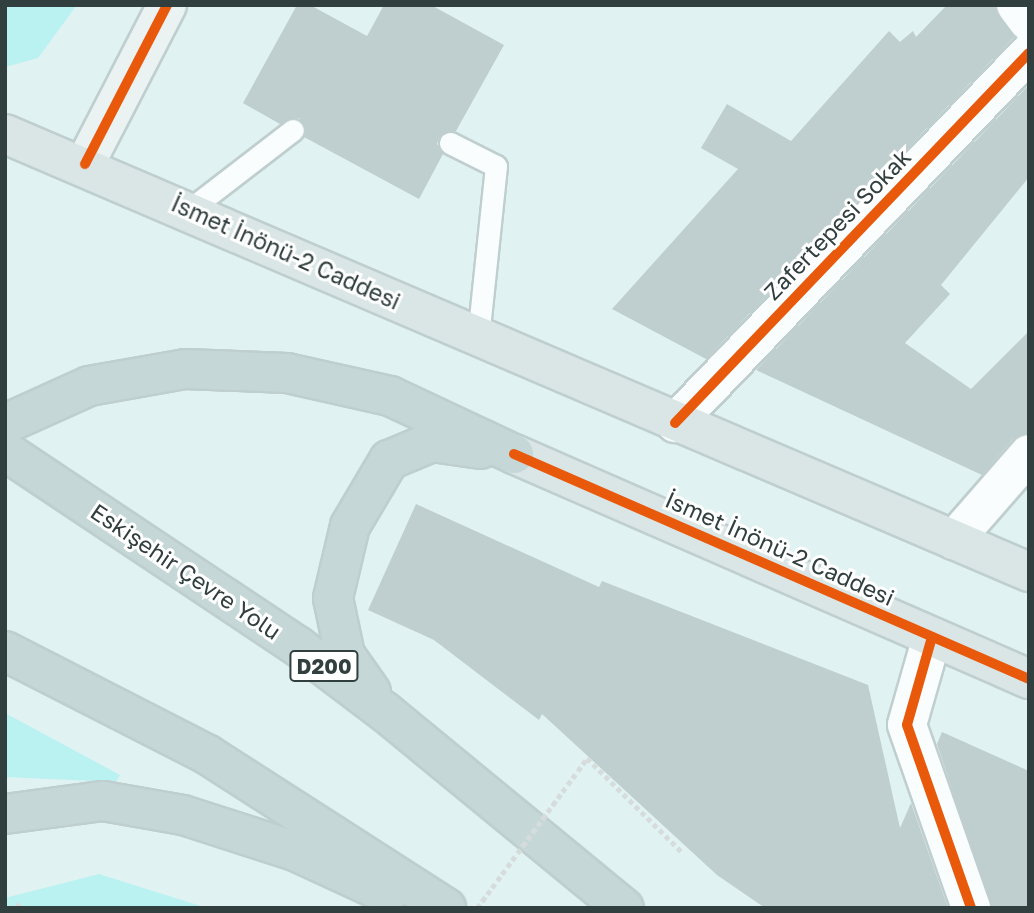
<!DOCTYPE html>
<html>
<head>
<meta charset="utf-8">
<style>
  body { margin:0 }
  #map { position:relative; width:1034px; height:913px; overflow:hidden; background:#e1f2f2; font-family:"Golos Text",sans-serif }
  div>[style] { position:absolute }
  .green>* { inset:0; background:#baf1f1 }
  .building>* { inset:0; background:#bfcece }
  .path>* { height:4.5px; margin-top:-2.25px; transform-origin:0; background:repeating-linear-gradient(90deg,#d6dcdc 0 5px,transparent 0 8.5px) }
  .roads { filter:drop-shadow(2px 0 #bfcece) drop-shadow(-2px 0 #bfcece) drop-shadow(0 2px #bfcece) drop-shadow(0 -2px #bfcece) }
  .lane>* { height:21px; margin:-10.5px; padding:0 10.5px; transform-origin:10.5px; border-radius:10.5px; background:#fafdfd }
  .street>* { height:38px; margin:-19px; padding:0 19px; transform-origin:19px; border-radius:19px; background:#fafdfd }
  .secondary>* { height:38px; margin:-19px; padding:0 19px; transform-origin:19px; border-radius:19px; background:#eaf2f2 }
  .primary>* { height:38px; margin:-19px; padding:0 19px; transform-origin:19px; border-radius:19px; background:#dae6e6 }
  .highway>* { height:38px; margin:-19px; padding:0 19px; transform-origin:19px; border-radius:19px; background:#c5d7d7 }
  .path-bridge>* { height:4.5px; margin-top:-2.25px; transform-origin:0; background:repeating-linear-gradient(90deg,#d6dcdc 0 5px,transparent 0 8.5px) }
  .cycleway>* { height:10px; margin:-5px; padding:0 5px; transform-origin:5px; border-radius:5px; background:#e8590c }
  span { translate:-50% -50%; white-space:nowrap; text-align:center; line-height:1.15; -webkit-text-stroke:6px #fff; paint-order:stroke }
  .shield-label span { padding:2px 5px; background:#fff; border:2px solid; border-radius:5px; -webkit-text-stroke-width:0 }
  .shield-label { font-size:21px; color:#323f3f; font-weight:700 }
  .street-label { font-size:23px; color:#323f3f }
  .frame { position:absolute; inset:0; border:7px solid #323f3f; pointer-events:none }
</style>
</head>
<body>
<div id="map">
  <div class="green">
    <div style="clip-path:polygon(5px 5px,77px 5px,38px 58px,5px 67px)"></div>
    <div style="clip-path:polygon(5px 713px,120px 775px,116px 782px,5px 777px)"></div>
    <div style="clip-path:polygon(99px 874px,207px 908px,5px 908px,5px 898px)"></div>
  </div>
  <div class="building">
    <div style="clip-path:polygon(297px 5px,310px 5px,367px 36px,384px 5px,431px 5px,504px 45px,456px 131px,439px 137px,437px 144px,443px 154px,419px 199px,304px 137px,306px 128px,299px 118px,280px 124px,243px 103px)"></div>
    <div style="clip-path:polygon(947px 5px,993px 5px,1014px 37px,706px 359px,612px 309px,738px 169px,701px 148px,727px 104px,791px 141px,889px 31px,900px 42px,913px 31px,916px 37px)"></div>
    <div style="clip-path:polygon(1029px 85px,1029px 177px,941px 285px,950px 294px,905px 343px,971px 389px,1029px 331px,1029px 433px,1013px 439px,982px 475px,756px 370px)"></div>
    <div style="clip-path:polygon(416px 504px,599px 587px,602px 581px,868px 685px,900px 828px,911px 803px,948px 908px,765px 908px,717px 875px,542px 714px,539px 720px,434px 640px,368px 610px)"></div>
    <div style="clip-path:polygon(942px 732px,1029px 771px,1029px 908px,992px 908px,937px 744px)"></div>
  </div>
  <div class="path">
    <div style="left:587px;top:758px;width:134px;rotate:44.7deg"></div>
    <div style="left:16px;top:904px;width:7px;rotate:34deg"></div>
  </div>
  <div class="roads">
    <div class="lane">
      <div style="left:450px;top:143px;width:51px;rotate:26.6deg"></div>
      <div style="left:496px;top:166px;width:171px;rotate:96deg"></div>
      <div style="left:189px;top:210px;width:131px;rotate:-37.6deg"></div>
    </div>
    <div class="street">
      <div style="left:1016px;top:5px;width:21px;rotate:53deg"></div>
      <div style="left:675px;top:423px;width:512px;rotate:-46.27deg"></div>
      <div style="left:954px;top:540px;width:114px;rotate:-48.9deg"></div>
      <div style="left:932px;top:637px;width:91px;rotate:105.9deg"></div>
      <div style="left:907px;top:725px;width:194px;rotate:70.7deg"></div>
    </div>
    <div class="secondary">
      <div style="left:85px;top:164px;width:179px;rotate:-62.7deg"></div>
    </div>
    <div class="primary">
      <div style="left:5px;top:134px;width:1114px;rotate:23.16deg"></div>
      <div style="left:514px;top:454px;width:562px;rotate:23.6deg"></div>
    </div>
    <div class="highway">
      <div style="left:5px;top:424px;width:92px;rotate:-24.3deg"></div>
      <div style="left:89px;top:386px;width:97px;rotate:-10deg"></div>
      <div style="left:185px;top:369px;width:102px;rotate:2.2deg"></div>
      <div style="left:287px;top:373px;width:106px;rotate:12.6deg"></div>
      <div style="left:390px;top:396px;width:137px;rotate:25.1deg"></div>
      <div style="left:5px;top:451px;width:353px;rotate:33.7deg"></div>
      <div style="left:299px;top:647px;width:108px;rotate:37.1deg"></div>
      <div style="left:385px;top:712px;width:309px;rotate:39.4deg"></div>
      <div style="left:5px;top:651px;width:228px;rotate:27.1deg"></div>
      <div style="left:208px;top:755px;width:283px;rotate:32.7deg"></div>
      <div style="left:371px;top:692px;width:45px;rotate:-125.1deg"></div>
      <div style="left:345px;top:655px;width:58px;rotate:-101.9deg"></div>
      <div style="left:333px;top:598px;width:74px;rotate:-76.7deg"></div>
      <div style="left:350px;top:526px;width:77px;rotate:-59.4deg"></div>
      <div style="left:389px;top:460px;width:47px;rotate:-22.7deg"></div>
      <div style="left:432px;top:442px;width:49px;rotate:8.1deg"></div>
      <div style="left:5px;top:814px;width:99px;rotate:-7.6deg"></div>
      <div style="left:103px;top:801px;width:81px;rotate:9.9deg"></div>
      <div style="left:183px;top:815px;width:118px;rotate:17.8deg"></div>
      <div style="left:295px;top:851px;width:102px;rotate:24.8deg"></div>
    </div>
  </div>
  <div class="path-bridge">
    <div style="left:477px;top:908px;width:186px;rotate:-53.7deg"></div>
  </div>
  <div class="cycleway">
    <div style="left:85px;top:164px;width:179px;rotate:-62.7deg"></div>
    <div style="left:675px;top:423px;width:512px;rotate:-46.27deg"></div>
    <div style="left:514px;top:454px;width:562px;rotate:23.6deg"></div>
    <div style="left:932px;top:637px;width:91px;rotate:105.9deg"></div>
    <div style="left:907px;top:725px;width:194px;rotate:70.7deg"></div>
  </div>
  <div class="shield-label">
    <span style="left:324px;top:666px">D200</span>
  </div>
  <div class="street-label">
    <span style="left:837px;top:224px;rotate:-46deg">Zafertepesi Sokak</span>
    <span style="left:286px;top:252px;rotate:24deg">İsmet İnönü-2 Caddesi</span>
    <span style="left:780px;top:548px;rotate:24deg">İsmet İnönü-2 Caddesi</span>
    <span style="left:186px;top:571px;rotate:34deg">Eskişehir Çevre Yolu</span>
  </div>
  <div class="frame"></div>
</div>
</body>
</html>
